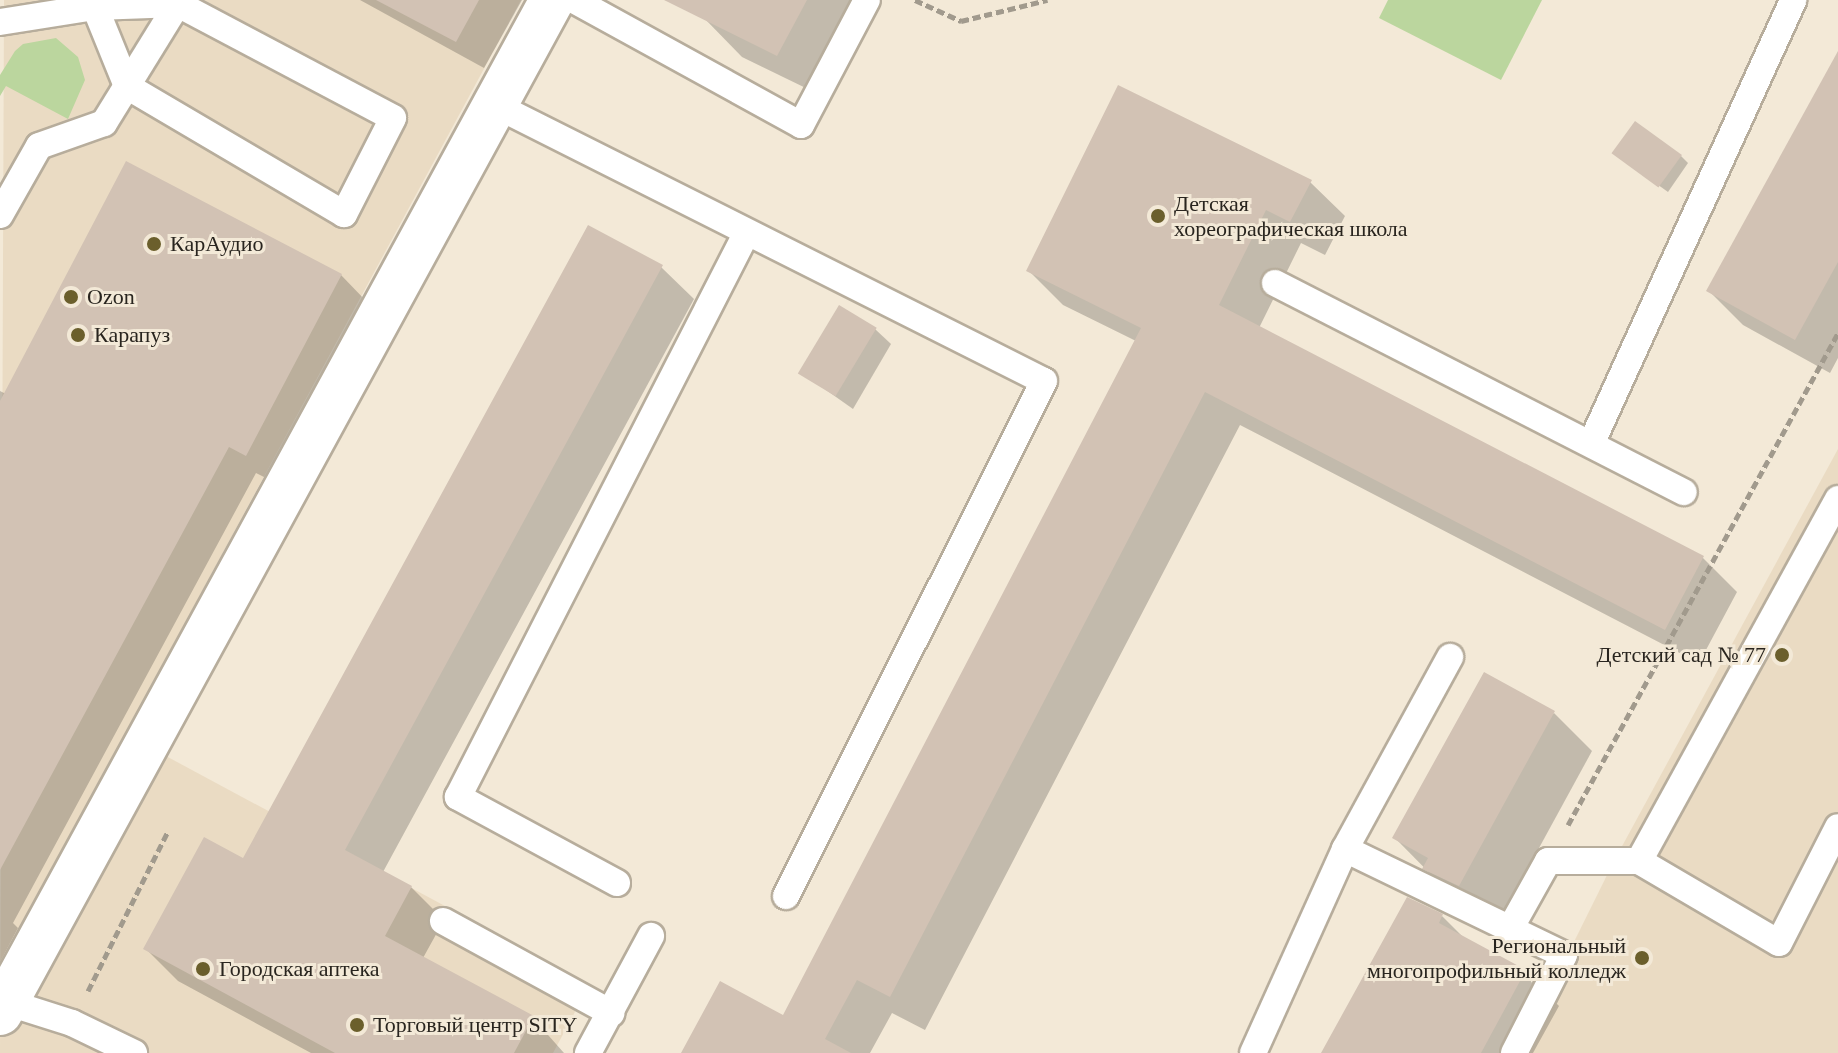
<!DOCTYPE html>
<html>
<head>
<meta charset="utf-8">
<style>
  body { margin:0 }
  #map { position:relative; width:1838px; height:1053px; overflow:hidden; background:#f3e9d7; font-family:Georgia,serif }
  div>[style] { position:absolute }
  .built>* { inset:0; background:#eadbc3 }
  .green>* { inset:0; background:#bbd69e }
  .shadow>* { inset:0; background:#0003 }
  .building>* { inset:0; background:#d2c2b4; transform-origin:0 0 }
  .path>* { height:5px; margin-top:-2.5px; transform-origin:0; background:repeating-linear-gradient(90deg,#a19a8d 0 8px,transparent 0 12px) }
  .roads { filter:drop-shadow(2px 0 #b7ad9c) drop-shadow(-2px 0 #b7ad9c) drop-shadow(0 2px #b7ad9c) drop-shadow(0 -2px #b7ad9c) }
  .lane>* { height:26px; margin:-13px; padding:0 13px; transform-origin:13px; border-radius:13px; background:#fff }
  .street>* { height:44px; margin:-22px; padding:0 22px; transform-origin:22px; border-radius:22px; background:#fff }
  .dots>* { width:22px; height:22px; translate:-50% -50%; box-sizing:border-box; border:4px solid #f3e9d7; border-radius:50% }
  span { translate:-50% -50%; white-space:nowrap; text-align:center; line-height:1.15; -webkit-text-stroke:6px #f3e9d7; paint-order:stroke }
  .poi-label { font-size:22px; color:#29251f }
  .left { translate:0 -50%; text-align:left }
  .right { translate:-100% -50%; text-align:right }
</style>
</head>
<body>
<div id="map">
  <div class="built">
    <div style="clip-path:polygon(4px 0,521px 0,125px 734px,590px 984px,553px 1053px,0 1053px)"></div>
    <div style="clip-path:polygon(1838px 449px,1838px 1053px,1519px 1053px,1614px 861px)"></div>
  </div>
  <div class="green">
    <div style="clip-path:polygon(1388px 0,1542px 0,1501px 80px,1379px 18px)"></div>
    <div style="clip-path:polygon(56px 38px,78px 57px,85px 80px,68px 119px,6px 86px,0 96px,0 75px,15px 51px,23px 44px)"></div>
  </div>
  <div class="shadow">
    <div style="clip-path:polygon(360px 0,522px 0,484px 68px)"></div>
    <div style="clip-path:polygon(713px 0,865px 0,816px 93px,742px 57px,704px 18px)"></div>
    <div style="clip-path:polygon(1838px 55px,1838px 358px,1830px 373px,1743px 325px,1709px 291px)"></div>
    <div style="clip-path:polygon(1615px 154px,1681px 156px,1688px 163px,1668px 192px)"></div>
    <div style="clip-path:polygon(1310px 182px,1345px 216px,1325px 255px,1301px 243px,1259px 328px,1703px 558px,1737px 592px,1699px 663px,1240px 425px,925px 1030px,892px 1013px,870px 1053px,683px 1053px,783px 1018px,1136px 341px,1063px 305px,1028px 270px)"></div>
    <div style="clip-path:polygon(661px 267px,694px 299px,383px 872px,411px 887px,444px 920px,423px 958px,533px 1018px,564px 1053px,311px 1053px,178px 981px,145px 948px,244px 861px)"></div>
    <div style="clip-path:polygon(341px 275px,368px 303px,274px 482px,256px 473px,13px 923px,18px 928px,0 962px,0 391px,6px 394px)"></div>
    <div style="clip-path:polygon(875px 329px,891px 344px,853px 409px,802px 373px)"></div>
    <div style="clip-path:polygon(1554px 713px,1592px 751px,1498px 923px,1463px 907px,1395px 838px)"></div>
    <div style="clip-path:polygon(1442px 916px,1466px 940px,1525px 972px,1559px 1006px,1533px 1053px,1323px 1053px)"></div>
  </div>
  <div class="building">
    <div style="clip-path:polygon(376px 0,479px 0,456px 42px)"></div>
    <div style="clip-path:polygon(664px 0,807px 0,777px 56px)"></div>
    <div style="clip-path:polygon(1838px 51px,1838px 262px,1795px 340px,1706px 291px)"></div>
    <div style="clip-path:polygon(1118px 85px,1312px 180px,1290px 222px,1266px 210px,1219px 305px,1704px 556px,1665px 630px,1205px 392px,890px 997px,857px 980px,825px 1039px,851px 1053px,681px 1053px,720px 981px,783px 1015px,1141px 328px,1026px 271px)"></div>
    <div style="left:1635px;top:121px;width:58px;height:40px;rotate:36deg"></div>
    <div style="clip-path:polygon(126px 161px,342px 274px,246px 456px,229px 447px,0 870px,0 401px)"></div>
    <div style="clip-path:polygon(588px 225px,663px 265px,345px 850px,412px 886px,385px 936px,534px 1016px,514px 1053px,335px 1053px,143px 949px,204px 837px,243px 858px)"></div>
    <div style="left:839px;top:305px;width:44px;height:80px;rotate:31deg"></div>
    <div style="clip-path:polygon(1484px 672px,1555px 711px,1459px 886px,1422px 869px,1428px 858px,1392px 838px)"></div>
    <div style="clip-path:polygon(1407px 897px,1443px 914px,1439px 923px,1526px 970px,1481px 1053px,1321px 1053px)"></div>
  </div>
  <div class="path">
    <div style="left:915px;top:0;width:51px;rotate:24.5deg"></div>
    <div style="left:961px;top:21px;width:89px;rotate:-13.7deg"></div>
    <div style="left:1568px;top:825px;width:561px;rotate:-61.24deg"></div>
    <div style="left:88px;top:991px;width:179px;rotate:-63.4deg"></div>
  </div>
  <div class="roads">
    <div class="lane">
      <div style="left:574px;top:0;width:259px;rotate:28.8deg"></div>
      <div style="left:801px;top:125px;width:141px;rotate:-62.2deg"></div>
      <div style="left:0;top:22px;width:96px;rotate:-9deg"></div>
      <div style="left:95px;top:7px;width:83px;rotate:-2.1deg"></div>
      <div style="left:178px;top:4px;width:243px;rotate:27.9deg"></div>
      <div style="left:393px;top:118px;width:108px;rotate:117deg"></div>
      <div style="left:344px;top:214px;width:252px;rotate:-149.5deg"></div>
      <div style="left:127px;top:86px;width:85px;rotate:-112.1deg"></div>
      <div style="left:495px;top:105px;width:614px;rotate:26.69deg"></div>
      <div style="left:1044px;top:381px;width:576px;rotate:116.61deg"></div>
      <div style="left:0;top:215px;width:79px;rotate:-60.5deg"></div>
      <div style="left:39px;top:146px;width:69px;rotate:-19.5deg"></div>
      <div style="left:104px;top:123px;width:145px;rotate:-58.3deg"></div>
      <div style="left:1275px;top:283px;width:459px;rotate:27.1deg"></div>
      <div style="left:1591px;top:444px;width:488px;rotate:-65.5deg"></div>
      <div style="left:1345px;top:849px;width:243px;rotate:25.8deg"></div>
      <div style="left:1564px;top:955px;width:110px;rotate:117deg"></div>
      <div style="left:1639px;top:861px;width:162px;rotate:30.4deg"></div>
      <div style="left:1779px;top:943px;width:130px;rotate:-63deg"></div>
      <div style="left:617px;top:883px;width:181px;rotate:-151.6deg"></div>
      <div style="left:458px;top:797px;width:632px;rotate:-62.91deg"></div>
      <div style="left:443px;top:921px;width:192px;rotate:28.7deg"></div>
      <div style="left:1510px;top:929px;width:78px;rotate:-60.8deg"></div>
      <div style="left:1548px;top:861px;width:91px"></div>
      <div style="left:1639px;top:861px;width:413px;rotate:-61.2deg"></div>
      <div style="left:6px;top:1002px;width:69px;rotate:17.7deg"></div>
      <div style="left:72px;top:1023px;width:69px;rotate:25.8deg"></div>
      <div style="left:588px;top:1053px;width:133px;rotate:-61.7deg"></div>
      <div style="left:1253px;top:1053px;width:224px;rotate:-65.7deg"></div>
      <div style="left:1345px;top:849px;width:219px;rotate:-61.3deg"></div>
    </div>
    <div class="street">
      <div style="left:0;top:1013px;width:1154px;rotate:-61.41deg"></div>
    </div>
  </div>
  <div class="dots">
    <div style="left:1158px;top:216px;background:#6b5f2c"></div>
    <div style="left:154px;top:244px;background:#6b5f2c"></div>
    <div style="left:71px;top:297px;background:#6b5f2c"></div>
    <div style="left:78px;top:335px;background:#6b5f2c"></div>
    <div style="left:1782px;top:655px;background:#6b5f2c"></div>
    <div style="left:1642px;top:958px;background:#6b5f2c"></div>
    <div style="left:203px;top:969px;background:#6b5f2c"></div>
    <div style="left:357px;top:1025px;background:#6b5f2c"></div>
  </div>
  <div class="poi-label">
    <span class="left" style="left:1174px;top:216px">Детская<br>хореографическая школа</span>
    <span class="left" style="left:170px;top:244px">КарАудио</span>
    <span class="left" style="left:87px;top:297px">Ozon</span>
    <span class="left" style="left:94px;top:335px">Карапуз</span>
    <span class="right" style="left:1766px;top:655px">Детский сад № 77</span>
    <span class="right" style="left:1626px;top:958px">Региональный<br>многопрофильный колледж</span>
    <span class="left" style="left:219px;top:969px">Городская аптека</span>
    <span class="left" style="left:373px;top:1025px">Торговый центр SITY</span>
  </div>
</div>
</body>
</html>
